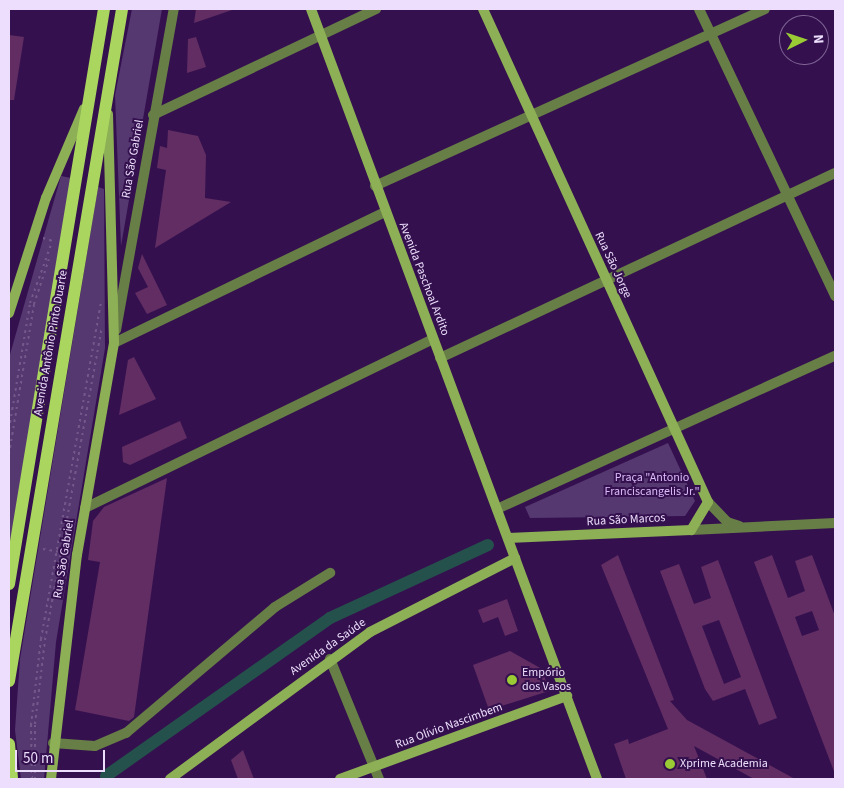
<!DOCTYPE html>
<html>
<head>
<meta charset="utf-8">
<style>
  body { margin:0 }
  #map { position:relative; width:844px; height:788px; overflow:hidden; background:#34114e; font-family:"Source Sans 3",sans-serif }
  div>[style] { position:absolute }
  .green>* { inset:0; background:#563871 }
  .canal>* { height:12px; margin:-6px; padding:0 6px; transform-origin:6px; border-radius:6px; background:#25514c }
  .building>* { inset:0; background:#612d63 }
  .path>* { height:2px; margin-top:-1px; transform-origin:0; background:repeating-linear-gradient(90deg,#74588a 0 2.5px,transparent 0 6.5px) }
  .minor>* { height:10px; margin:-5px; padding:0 5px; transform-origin:5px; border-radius:5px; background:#687e47 }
  .secondary>* { height:10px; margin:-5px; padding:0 5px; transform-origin:5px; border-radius:5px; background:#8daf55 }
  .primary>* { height:12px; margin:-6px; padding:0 6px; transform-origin:6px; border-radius:6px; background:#aad65f }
  .dots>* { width:14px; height:14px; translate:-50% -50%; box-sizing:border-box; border:2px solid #34114e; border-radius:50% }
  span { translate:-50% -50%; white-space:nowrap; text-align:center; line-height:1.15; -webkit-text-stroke:4px #34114e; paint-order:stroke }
  .street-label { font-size:12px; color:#ecdefc }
  .park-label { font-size:12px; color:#dabbfa }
  .poi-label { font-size:12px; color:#ecdefc }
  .left { translate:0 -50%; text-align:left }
  .frame { position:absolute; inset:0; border:10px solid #ecdefc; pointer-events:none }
  .north { position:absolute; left:779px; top:15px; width:50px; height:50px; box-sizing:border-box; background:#34114e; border:1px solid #7e6394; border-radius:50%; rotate:86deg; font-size:14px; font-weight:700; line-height:20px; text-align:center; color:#ecdefc }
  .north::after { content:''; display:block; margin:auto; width:18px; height:22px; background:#9acb35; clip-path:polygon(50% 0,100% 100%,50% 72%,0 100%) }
  .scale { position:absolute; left:15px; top:750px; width:90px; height:22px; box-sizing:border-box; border:2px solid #ecdefc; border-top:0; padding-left:6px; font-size:15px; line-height:18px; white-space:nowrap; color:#ecdefc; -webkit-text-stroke:4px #34114e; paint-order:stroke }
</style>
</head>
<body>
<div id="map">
  <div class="green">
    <div style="clip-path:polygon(132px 9px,162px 9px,121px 246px,115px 95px)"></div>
    <div style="clip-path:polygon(61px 176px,71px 178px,9px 551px,9px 358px)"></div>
    <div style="clip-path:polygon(98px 187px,104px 189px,105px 348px,56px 642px,44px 779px,21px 779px,15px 730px,20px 659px)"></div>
    <div style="clip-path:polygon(668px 443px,695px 501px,685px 516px,530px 518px,525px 507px)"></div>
  </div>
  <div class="canal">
    <div style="left:106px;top:776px;width:274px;rotate:-35.2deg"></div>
    <div style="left:330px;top:618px;width:174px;rotate:-24.8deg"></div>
  </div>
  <div class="building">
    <div style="clip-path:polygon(196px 9px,235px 9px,194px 23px)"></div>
    <div style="clip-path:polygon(9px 35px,24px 37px,14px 100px,9px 100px)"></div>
    <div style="clip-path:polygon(196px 37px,206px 67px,187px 73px,188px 39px)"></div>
    <div style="clip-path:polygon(168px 130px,198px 136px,206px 155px,205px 198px,231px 202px,155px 248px,166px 170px,157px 168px,160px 146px,167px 148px)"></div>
    <div style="clip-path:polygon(142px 254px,167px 305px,147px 314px,135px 293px,148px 287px,138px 268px)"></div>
    <div style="clip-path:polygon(134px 357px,156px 399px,119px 415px,128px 360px)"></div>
    <div style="clip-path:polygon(180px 421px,187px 438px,130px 465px,123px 462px,122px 447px)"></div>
    <div style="clip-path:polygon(167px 478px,134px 717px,129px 721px,75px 710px,100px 562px,88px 560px,93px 521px,104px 507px)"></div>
    <div style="clip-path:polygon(618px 555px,674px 700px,670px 701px,687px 720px,795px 779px,754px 779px,694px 746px,707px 779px,626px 779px,614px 744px,628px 739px,629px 744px,668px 729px,601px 565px)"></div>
    <div style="clip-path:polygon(evenodd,772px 555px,788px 598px,805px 591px,795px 561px,812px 555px,835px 616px,835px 774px,754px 562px,772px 555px,812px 611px,819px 630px,802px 636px,795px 617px,812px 611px)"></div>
    <div style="clip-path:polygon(evenodd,718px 560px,777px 718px,759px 725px,745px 689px,713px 701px,705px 689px,660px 571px,679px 564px,694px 604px,711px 598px,701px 567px,718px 560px,719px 620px,741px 677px,724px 684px,702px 626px,719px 620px)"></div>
    <div style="clip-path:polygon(507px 599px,518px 631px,505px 636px,498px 617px,483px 623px,478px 610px)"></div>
    <div style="clip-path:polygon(510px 651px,542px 669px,549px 691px,489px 710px,473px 665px)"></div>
    <div style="clip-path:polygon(243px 750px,254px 779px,238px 779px,231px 760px)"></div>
  </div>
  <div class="path">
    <div style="left:43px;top:238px;width:10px;rotate:17deg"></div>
    <div style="left:9px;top:429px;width:128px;rotate:-80.5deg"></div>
    <div style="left:30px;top:303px;width:65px;rotate:-70.2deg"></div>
    <div style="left:9px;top:454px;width:152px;rotate:-80.5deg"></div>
    <div style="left:34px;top:304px;width:47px;rotate:-71.6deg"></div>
    <div style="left:43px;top:549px;width:22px;rotate:10deg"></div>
    <div style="left:32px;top:779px;width:54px;rotate:-91.1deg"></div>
    <div style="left:31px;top:725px;width:87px;rotate:-83.4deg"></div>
    <div style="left:41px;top:639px;width:341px;rotate:-79.9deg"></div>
    <div style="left:35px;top:779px;width:55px;rotate:-90deg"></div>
    <div style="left:35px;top:724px;width:85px;rotate:-83.2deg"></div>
    <div style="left:45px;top:640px;width:318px;rotate:-79.7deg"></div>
  </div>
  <div class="minor">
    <div style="left:699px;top:9px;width:318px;rotate:64.6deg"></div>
    <div style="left:153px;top:115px;width:247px;rotate:-25.4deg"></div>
    <div style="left:375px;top:186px;width:428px;rotate:-24.4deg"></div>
    <div style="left:116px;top:330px;width:326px;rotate:-79.8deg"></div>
    <div style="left:114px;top:343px;width:301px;rotate:-25.8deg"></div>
    <div style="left:440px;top:358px;width:436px;rotate:-25.1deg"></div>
    <div style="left:708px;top:502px;width:28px;rotate:46deg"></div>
    <div style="left:727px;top:522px;width:13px;rotate:18deg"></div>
    <div style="left:85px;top:508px;width:387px;rotate:-25.9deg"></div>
    <div style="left:497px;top:509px;width:371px;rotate:-24.4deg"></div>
    <div style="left:691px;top:530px;width:144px;rotate:-2.8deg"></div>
    <div style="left:330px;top:659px;width:130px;rotate:67.8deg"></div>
    <div style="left:53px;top:743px;width:42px;rotate:4.1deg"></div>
    <div style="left:95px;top:746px;width:34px;rotate:-23deg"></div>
    <div style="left:126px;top:733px;width:195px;rotate:-40.2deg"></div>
    <div style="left:275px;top:607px;width:65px;rotate:-31.7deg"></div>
  </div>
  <div class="secondary">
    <div style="left:311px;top:9px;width:821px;rotate:69.62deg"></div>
    <div style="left:483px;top:9px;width:542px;rotate:65.47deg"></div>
    <div style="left:708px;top:502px;width:33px;rotate:121deg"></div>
    <div style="left:691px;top:530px;width:183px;rotate:177.5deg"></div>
    <div style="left:9px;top:313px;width:121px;rotate:-72.2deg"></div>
    <div style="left:46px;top:198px;width:97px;rotate:-66.9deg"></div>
    <div style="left:51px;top:779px;width:226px;rotate:-83.4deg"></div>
    <div style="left:77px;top:555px;width:215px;rotate:-80.1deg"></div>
    <div style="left:114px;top:343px;width:229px;rotate:-91.5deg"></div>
    <div style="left:170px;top:779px;width:248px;rotate:-36.3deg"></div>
    <div style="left:370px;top:632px;width:163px;rotate:-27deg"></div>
    <div style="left:340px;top:779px;width:242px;rotate:-20.1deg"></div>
  </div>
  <div class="primary">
    <div style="left:9px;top:584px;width:583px;rotate:-80.62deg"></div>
    <div style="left:9px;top:681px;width:681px;rotate:-80.45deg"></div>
    <div style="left:9px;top:744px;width:35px;rotate:85deg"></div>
  </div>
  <div class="dots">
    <div style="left:512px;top:680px;background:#9acb35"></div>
    <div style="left:670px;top:764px;background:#9acb35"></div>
  </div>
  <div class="street-label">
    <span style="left:133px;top:159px;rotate:-80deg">Rua São Gabriel</span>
    <span style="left:613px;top:265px;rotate:65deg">Rua São Jorge</span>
    <span style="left:424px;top:279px;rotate:69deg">Avenida Paschoal Ardito</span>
    <span style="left:51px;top:343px;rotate:-80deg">Avenida Antônio Pinto Duarte</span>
    <span style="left:626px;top:520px;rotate:-3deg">Rua São Marcos</span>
    <span style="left:64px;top:559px;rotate:-81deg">Rua São Gabriel</span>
    <span style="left:328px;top:647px;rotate:-35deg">Avenida da Saúde</span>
    <span style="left:449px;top:726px;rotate:-20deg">Rua Olívio Nascimbem</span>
  </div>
  <div class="park-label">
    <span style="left:652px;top:485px">Praça "Antonio<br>Franciscangelis Jr."</span>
  </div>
  <div class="poi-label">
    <span class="left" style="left:522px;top:680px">Empório<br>dos Vasos</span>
    <span class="left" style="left:680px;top:764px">Xprime Academia</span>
  </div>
  <div class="frame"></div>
  <div class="north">N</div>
  <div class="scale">50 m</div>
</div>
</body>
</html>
